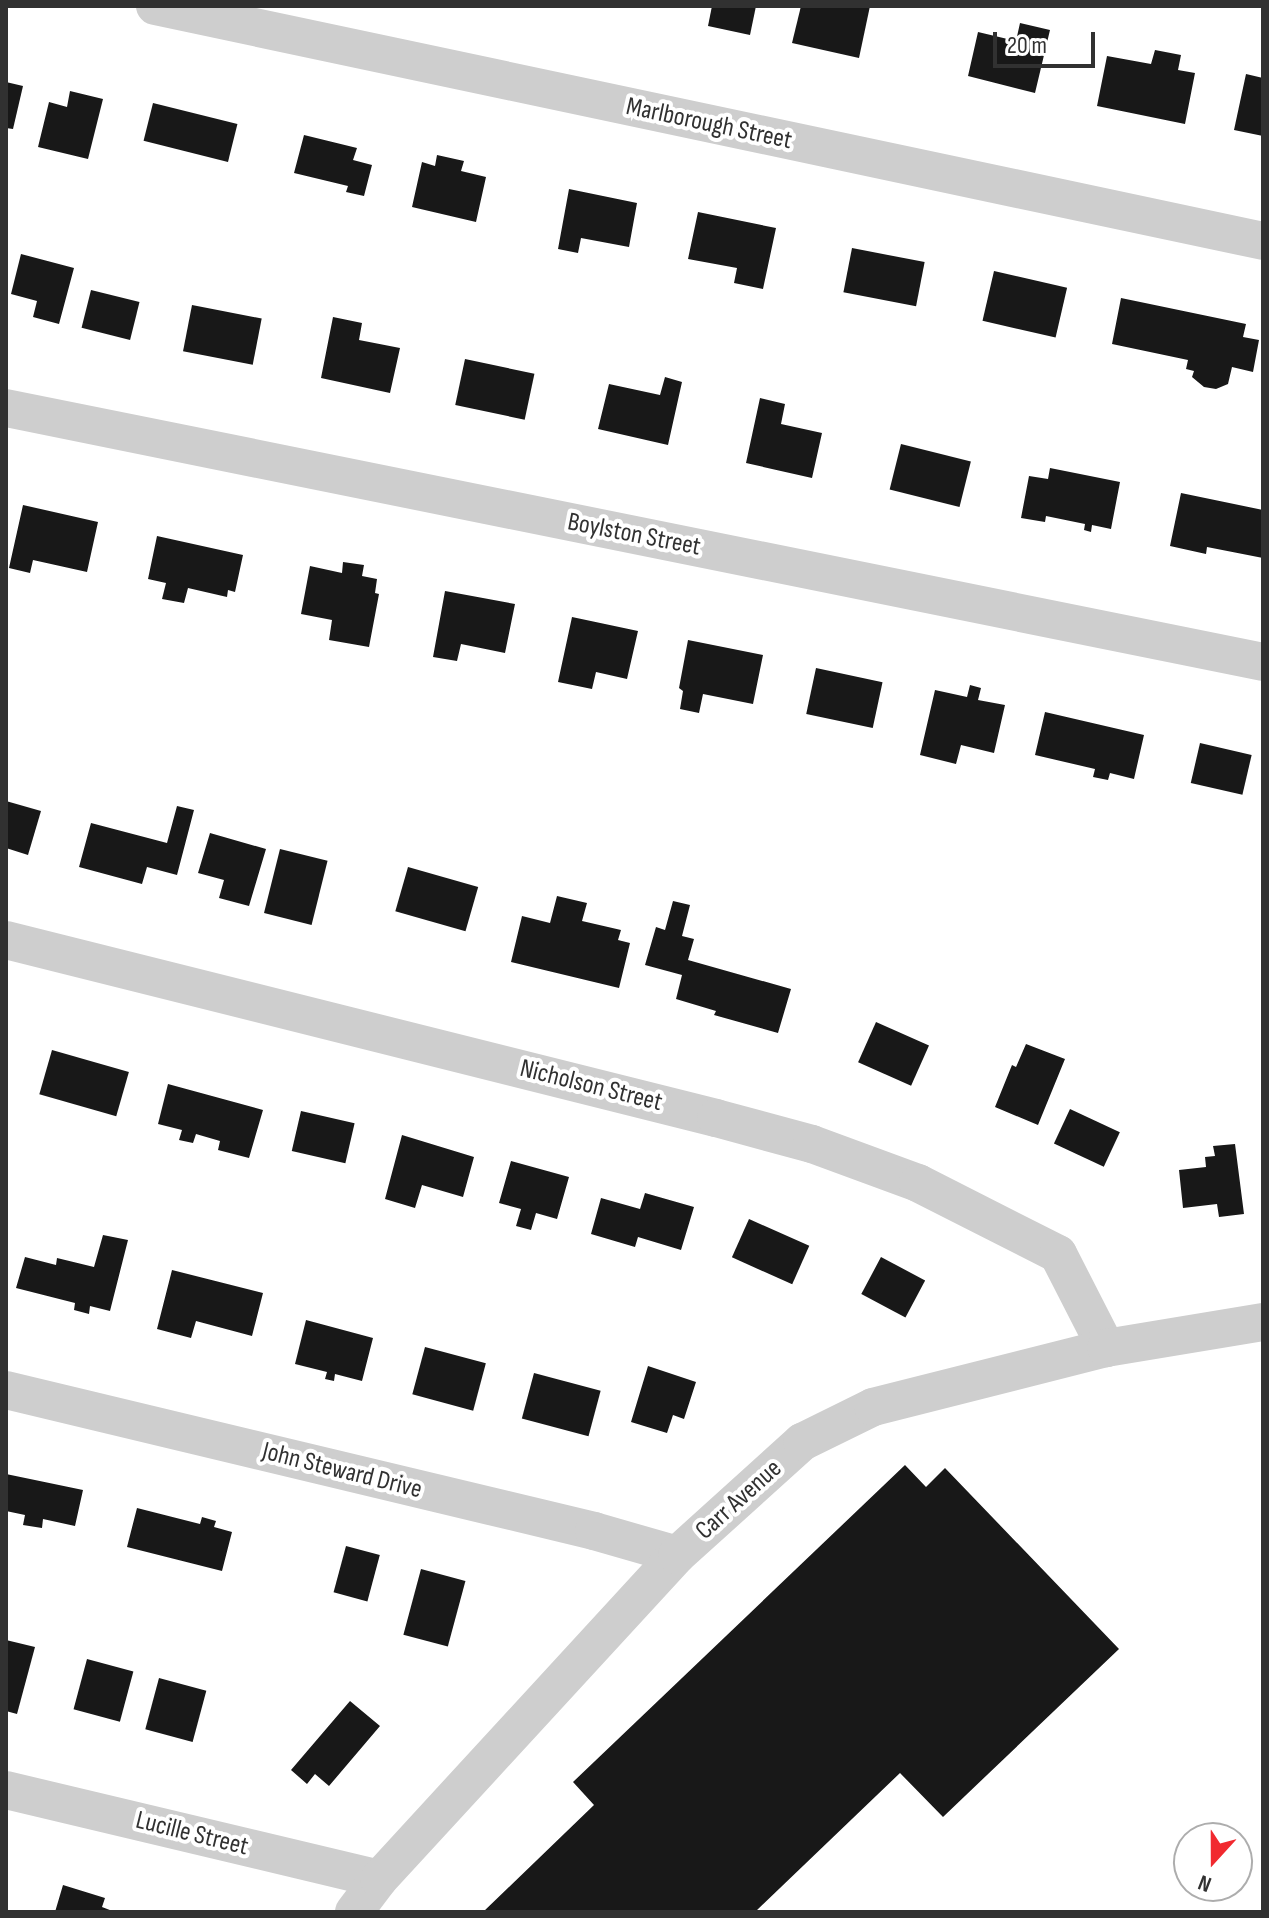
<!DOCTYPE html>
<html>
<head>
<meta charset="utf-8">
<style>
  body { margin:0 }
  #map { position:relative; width:1269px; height:1918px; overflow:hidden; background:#fff; font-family:"Sofia Sans Condensed",sans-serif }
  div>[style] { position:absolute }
  .building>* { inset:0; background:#181818; transform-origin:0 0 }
  .minor>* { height:38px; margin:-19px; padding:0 19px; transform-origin:19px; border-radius:19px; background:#cecece }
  span { translate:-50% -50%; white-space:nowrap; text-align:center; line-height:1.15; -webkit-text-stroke:8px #fff; paint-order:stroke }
  .street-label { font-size:26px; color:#313131 }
  .frame { position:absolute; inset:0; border:8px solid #313131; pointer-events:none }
  .north { position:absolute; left:1173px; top:1822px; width:80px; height:80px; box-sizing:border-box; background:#fff; border:2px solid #adadad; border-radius:50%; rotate:201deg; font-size:22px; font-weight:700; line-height:32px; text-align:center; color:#313131 }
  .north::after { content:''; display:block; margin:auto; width:28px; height:36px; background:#f1292f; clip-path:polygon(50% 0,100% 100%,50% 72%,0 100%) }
  .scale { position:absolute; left:993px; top:32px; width:102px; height:36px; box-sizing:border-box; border:4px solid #313131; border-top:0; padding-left:10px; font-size:24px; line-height:28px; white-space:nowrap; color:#313131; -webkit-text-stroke:6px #fff; paint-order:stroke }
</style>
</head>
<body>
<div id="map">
  <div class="building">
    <div style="clip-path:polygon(712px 6px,756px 6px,750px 35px,708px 26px)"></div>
    <div style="clip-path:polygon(801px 6px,870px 6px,859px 58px,792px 43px)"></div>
    <div style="clip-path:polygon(1020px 23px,1050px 30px,1035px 93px,968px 76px,978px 32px,1016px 41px)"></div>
    <div style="clip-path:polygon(1155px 50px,1181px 55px,1178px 70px,1195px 73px,1185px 124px,1097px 106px,1107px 56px,1151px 64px)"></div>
    <div style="clip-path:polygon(1246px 74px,1263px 78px,1263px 136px,1234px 130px)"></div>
    <div style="clip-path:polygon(6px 82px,23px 86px,13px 129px,6px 128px)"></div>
    <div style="clip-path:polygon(70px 91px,103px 99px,88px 159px,38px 147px,49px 102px,67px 107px)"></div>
    <div style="left:153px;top:103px;width:87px;height:39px;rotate:14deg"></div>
    <div style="clip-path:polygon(304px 135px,357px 148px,353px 160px,372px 165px,364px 196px,346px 192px,348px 186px,294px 173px)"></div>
    <div style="clip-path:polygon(437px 155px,464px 161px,461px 171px,486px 177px,476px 222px,412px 207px,422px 162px,435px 166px)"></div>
    <div style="clip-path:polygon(569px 189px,637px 203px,629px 247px,581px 238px,578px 253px,558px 249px)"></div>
    <div style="clip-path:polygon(698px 212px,776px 228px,763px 289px,734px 283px,737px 268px,688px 259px)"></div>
    <div style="left:852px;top:248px;width:74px;height:45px;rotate:11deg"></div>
    <div style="clip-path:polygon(21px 254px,74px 268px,59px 324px,33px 317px,37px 301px,11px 294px)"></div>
    <div style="left:994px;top:271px;width:75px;height:51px;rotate:13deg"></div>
    <div style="left:91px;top:290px;width:50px;height:39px;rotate:14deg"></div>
    <div style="clip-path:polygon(1121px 298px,1246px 324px,1243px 337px,1259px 340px,1253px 372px,1232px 367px,1228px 384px,1216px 389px,1204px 387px,1192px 377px,1194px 371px,1186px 369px,1188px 360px,1112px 344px)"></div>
    <div style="left:192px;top:305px;width:71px;height:47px;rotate:11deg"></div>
    <div style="clip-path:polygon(333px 317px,362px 323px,359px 340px,400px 348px,390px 393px,321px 378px)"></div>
    <div style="left:465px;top:359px;width:71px;height:47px;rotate:12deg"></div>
    <div style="clip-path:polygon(665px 377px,682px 382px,668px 445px,598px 429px,609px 384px,660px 395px)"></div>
    <div style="clip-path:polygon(760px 398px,785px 404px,781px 424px,822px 433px,812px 478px,746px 463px)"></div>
    <div style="left:901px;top:444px;width:72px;height:47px;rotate:14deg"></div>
    <div style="clip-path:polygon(1050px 468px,1120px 482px,1111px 529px,1092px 525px,1091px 532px,1084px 530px,1085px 524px,1046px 516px,1045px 522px,1021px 518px,1029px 476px,1048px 479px)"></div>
    <div style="clip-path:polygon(1181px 493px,1263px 510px,1263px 558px,1207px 547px,1206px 554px,1170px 546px)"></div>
    <div style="clip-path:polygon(23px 505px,98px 522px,87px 572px,33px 560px,30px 573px,9px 568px)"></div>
    <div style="clip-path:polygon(157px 536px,243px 555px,235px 592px,228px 590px,227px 597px,188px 588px,184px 603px,162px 599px,166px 583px,148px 579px)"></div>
    <div style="clip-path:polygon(343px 562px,364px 565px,362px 576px,377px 579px,375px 593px,379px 594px,369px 647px,329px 640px,332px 620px,301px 614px,310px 566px,342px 573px)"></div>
    <div style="clip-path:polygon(445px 591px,515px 604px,505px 653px,461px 644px,457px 661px,433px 657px)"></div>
    <div style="clip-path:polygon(572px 617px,638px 631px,627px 679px,596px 672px,592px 689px,558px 682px)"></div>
    <div style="clip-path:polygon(688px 640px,763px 655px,753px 704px,703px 694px,699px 713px,680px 709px,683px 691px,679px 688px)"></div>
    <div style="left:816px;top:668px;width:68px;height:47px;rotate:12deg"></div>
    <div style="clip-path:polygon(970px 685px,981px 688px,978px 700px,1005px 705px,994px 753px,961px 745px,956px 764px,920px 755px,935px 690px,967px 697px)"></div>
    <div style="clip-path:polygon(1045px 712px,1144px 735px,1134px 779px,1110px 773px,1108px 780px,1093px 777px,1095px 769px,1035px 755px)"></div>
    <div style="left:1200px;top:743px;width:53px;height:41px;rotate:13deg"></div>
    <div style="clip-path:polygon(6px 801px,41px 811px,28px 855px,6px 848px)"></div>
    <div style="clip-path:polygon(177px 806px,194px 810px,177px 875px,147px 867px,142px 884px,79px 867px,91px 823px,167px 843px)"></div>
    <div style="clip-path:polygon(210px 833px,266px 849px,249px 906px,219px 898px,224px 880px,198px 873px)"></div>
    <div style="left:280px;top:849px;width:49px;height:66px;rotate:14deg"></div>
    <div style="left:408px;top:867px;width:73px;height:46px;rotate:16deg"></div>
    <div style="clip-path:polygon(557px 896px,587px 903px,582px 921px,621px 930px,618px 940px,630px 943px,619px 988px,511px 962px,522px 916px,550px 923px)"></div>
    <div style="clip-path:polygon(673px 901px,690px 905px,682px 936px,694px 939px,688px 960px,791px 989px,778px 1033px,714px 1015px,716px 1011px,676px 999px,682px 975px,645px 965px,656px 927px,665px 930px)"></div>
    <div style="left:876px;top:1022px;width:58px;height:44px;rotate:24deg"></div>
    <div style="clip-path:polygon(1026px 1044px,1065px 1059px,1038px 1125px,995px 1107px,1012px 1065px,1016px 1067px)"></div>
    <div style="left:52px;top:1050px;width:80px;height:46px;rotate:16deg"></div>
    <div style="clip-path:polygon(168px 1084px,263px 1110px,249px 1158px,218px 1150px,220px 1141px,196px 1134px,193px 1143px,179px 1140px,182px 1130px,158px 1124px)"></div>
    <div style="left:1070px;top:1109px;width:55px;height:38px;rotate:25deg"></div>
    <div style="left:301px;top:1111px;width:55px;height:41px;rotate:13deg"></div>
    <div style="clip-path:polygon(402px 1135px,474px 1157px,463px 1197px,422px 1185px,415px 1208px,385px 1199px)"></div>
    <div style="clip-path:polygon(1235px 1144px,1244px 1214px,1219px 1217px,1217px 1204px,1183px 1208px,1179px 1170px,1206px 1167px,1205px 1157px,1215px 1156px,1213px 1146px)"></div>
    <div style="clip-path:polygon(511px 1161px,569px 1177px,557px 1219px,536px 1213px,531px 1230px,516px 1226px,521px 1209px,499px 1203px)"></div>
    <div style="clip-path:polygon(645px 1193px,694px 1207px,681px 1250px,638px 1237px,635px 1247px,591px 1234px,601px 1198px,640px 1209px)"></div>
    <div style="left:749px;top:1219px;width:66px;height:42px;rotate:24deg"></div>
    <div style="clip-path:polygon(103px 1235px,128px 1240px,110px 1311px,90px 1306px,89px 1314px,74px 1310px,75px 1303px,16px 1288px,25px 1257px,56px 1265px,57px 1258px,94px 1267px)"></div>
    <div style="left:881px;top:1257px;width:50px;height:42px;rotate:28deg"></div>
    <div style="clip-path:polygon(172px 1270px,263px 1293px,252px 1336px,196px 1321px,191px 1338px,157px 1329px)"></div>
    <div style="clip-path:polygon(306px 1320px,373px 1338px,362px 1381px,335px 1374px,334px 1381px,325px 1379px,327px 1372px,295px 1364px)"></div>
    <div style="left:425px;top:1347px;width:63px;height:49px;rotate:15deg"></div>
    <div style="clip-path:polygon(648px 1366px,696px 1382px,684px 1419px,673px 1415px,667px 1433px,631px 1422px)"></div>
    <div style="left:534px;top:1373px;width:69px;height:47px;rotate:15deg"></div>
    <div style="clip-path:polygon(905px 1465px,926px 1487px,945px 1468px,1119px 1649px,943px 1817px,900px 1773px,755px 1912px,483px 1912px,594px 1805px,573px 1782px)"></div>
    <div style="clip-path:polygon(6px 1474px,83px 1490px,75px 1526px,43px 1519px,42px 1528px,23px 1525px,25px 1515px,6px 1511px)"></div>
    <div style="clip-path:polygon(137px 1508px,200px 1524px,202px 1517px,216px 1521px,214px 1527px,232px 1532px,222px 1571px,127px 1547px)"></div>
    <div style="left:346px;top:1546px;width:35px;height:48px;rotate:15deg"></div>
    <div style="left:421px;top:1569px;width:46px;height:68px;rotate:15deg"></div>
    <div style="clip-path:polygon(6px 1640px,35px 1647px,17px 1714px,6px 1711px)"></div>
    <div style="left:87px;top:1659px;width:48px;height:52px;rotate:15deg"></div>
    <div style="left:159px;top:1678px;width:49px;height:53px;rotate:15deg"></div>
    <div style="clip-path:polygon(350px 1701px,380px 1726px,329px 1786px,315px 1774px,307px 1784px,291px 1770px)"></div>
    <div style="clip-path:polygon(63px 1885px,105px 1898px,102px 1907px,115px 1912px,55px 1912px)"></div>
  </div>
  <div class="minor">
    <div style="left:155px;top:6px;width:1133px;rotate:11.97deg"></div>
    <div style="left:6px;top:408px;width:1282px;rotate:11.42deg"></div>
    <div style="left:6px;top:940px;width:732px;rotate:14.07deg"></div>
    <div style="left:716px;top:1118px;width:99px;rotate:15.2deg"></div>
    <div style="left:812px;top:1144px;width:113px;rotate:20.2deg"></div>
    <div style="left:918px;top:1183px;width:157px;rotate:26.9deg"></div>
    <div style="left:1058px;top:1254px;width:106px;rotate:62.9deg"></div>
    <div style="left:6px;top:1390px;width:605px;rotate:13.48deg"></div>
    <div style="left:594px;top:1531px;width:86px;rotate:16.1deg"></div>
    <div style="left:6px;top:1790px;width:383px;rotate:13.4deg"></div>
    <div style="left:354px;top:1912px;width:41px;rotate:-52.9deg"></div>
    <div style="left:379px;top:1879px;width:440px;rotate:-47.4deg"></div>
    <div style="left:677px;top:1555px;width:169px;rotate:-42.1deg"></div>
    <div style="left:802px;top:1442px;width:79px;rotate:-26.2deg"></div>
    <div style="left:873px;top:1407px;width:240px;rotate:-14.2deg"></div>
    <div style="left:1106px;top:1348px;width:159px;rotate:-9.4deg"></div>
  </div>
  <div class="street-label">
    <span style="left:709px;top:124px;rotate:12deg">Marlborough Street</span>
    <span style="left:634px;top:535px;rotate:11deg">Boylston Street</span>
    <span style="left:591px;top:1086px;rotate:14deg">Nicholson Street</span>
    <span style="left:342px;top:1471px;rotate:14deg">John Steward Drive</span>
    <span style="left:739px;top:1500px;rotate:-42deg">Carr Avenue</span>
    <span style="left:192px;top:1834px;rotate:14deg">Lucille Street</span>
  </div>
  <div class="frame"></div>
  <div class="north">N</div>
  <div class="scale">20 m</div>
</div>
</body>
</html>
